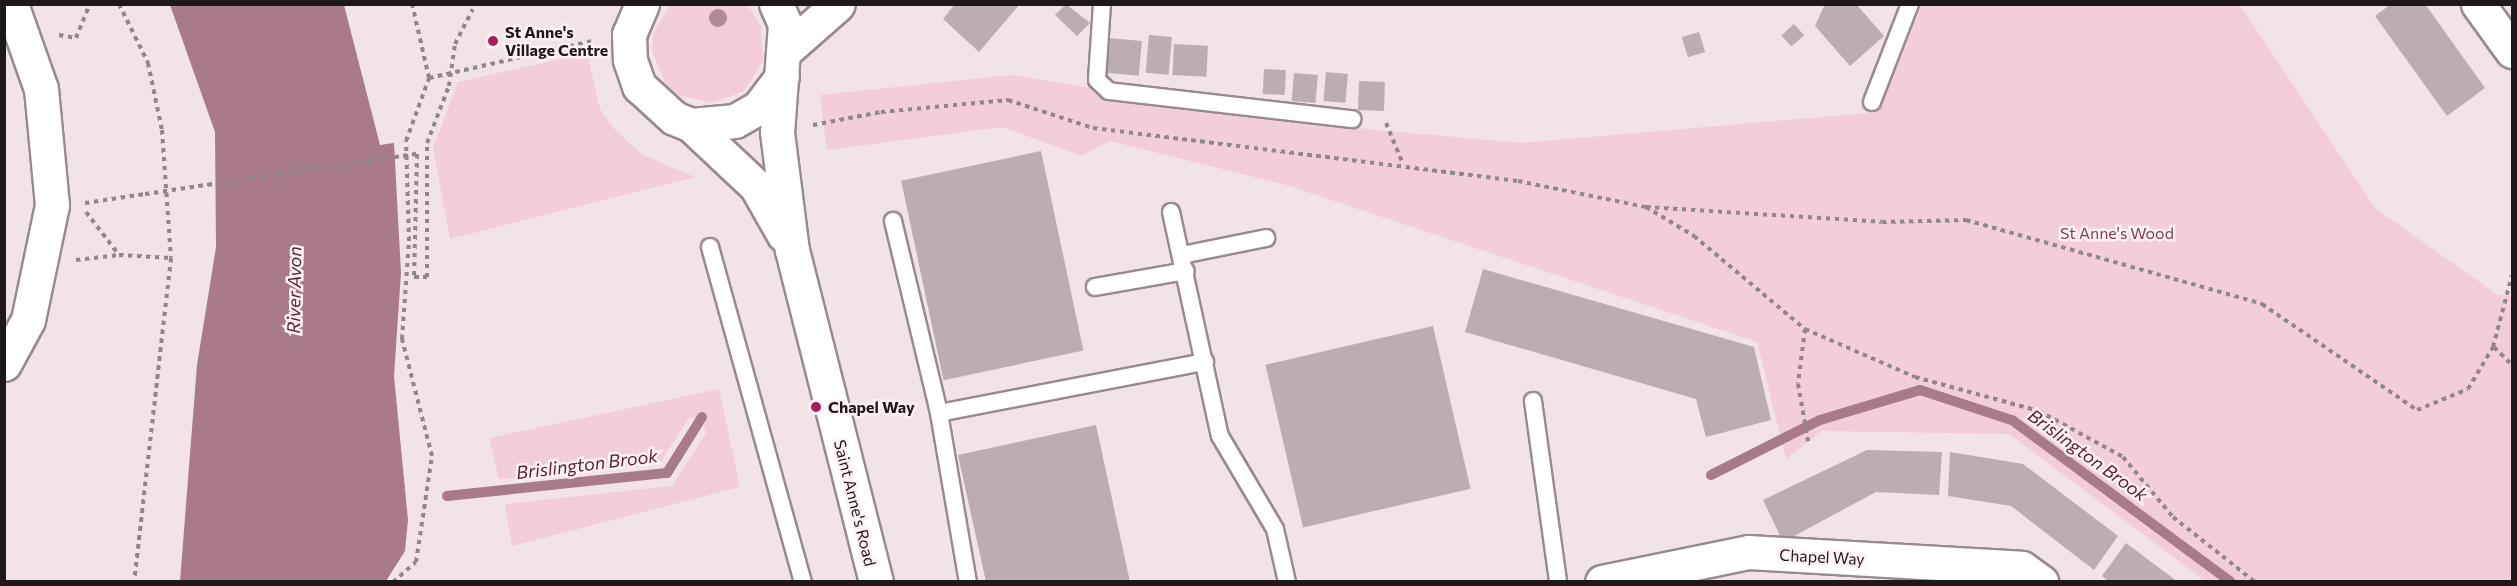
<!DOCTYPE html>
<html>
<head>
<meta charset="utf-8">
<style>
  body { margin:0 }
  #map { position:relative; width:2517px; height:586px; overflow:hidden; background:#f2e3e7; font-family:Commissioner,sans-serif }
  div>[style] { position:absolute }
  .green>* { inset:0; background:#f3ced8 }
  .water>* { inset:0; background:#a97b89 }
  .stream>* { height:10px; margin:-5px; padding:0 5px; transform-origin:5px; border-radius:5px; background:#a97b89 }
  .building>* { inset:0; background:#bcadb1; transform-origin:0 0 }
  .path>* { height:4px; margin-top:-2px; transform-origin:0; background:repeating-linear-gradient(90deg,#918689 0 4.5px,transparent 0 9px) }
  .roads { filter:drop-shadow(2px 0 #988a8e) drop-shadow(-2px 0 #988a8e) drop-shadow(0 2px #988a8e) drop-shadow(0 -2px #988a8e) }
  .service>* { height:16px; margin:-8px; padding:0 8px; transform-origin:8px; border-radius:8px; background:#fff }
  .minor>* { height:33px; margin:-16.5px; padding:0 16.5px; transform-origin:16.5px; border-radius:16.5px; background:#fff }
  .tertiary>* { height:33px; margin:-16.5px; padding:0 16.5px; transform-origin:16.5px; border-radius:16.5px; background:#fff }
  .path-bridge>* { height:4px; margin-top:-2px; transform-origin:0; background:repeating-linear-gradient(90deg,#918689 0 4.5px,transparent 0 9px) }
  .trees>* { width:18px; height:18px; margin:-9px; border-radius:50%; background:#b28997 }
  .dots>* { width:16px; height:16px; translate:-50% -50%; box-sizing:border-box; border:3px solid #fdf1f4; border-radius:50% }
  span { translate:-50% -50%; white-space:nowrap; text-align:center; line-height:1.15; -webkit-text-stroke:5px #fdf1f4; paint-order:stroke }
  .poi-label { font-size:16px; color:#1e181a; font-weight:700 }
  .left { translate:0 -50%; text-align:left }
  .park-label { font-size:16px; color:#7e4055 }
  .street-label { font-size:16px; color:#1e181a }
  .water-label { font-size:18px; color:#581e34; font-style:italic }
  .frame { position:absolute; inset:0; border:6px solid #1e181a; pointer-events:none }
</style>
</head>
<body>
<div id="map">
  <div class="green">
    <div style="clip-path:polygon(671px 4px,744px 5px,751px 10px,761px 26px,763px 61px,744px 91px,712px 103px,678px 95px,665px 83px,652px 51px,653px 33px)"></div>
    <div style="clip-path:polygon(1922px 5px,2240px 5px,2375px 208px,2498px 295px,2512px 296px,2512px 581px,2205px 581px,2009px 434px,1822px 431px,1786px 459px,1757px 342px,1286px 185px,1110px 141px,1082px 156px,1002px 127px,827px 150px,820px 95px,1011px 75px,1313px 124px,1522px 143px,1879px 112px)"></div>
    <div style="clip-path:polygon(587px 53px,600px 109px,615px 130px,643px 155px,695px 177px,450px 239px,433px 148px,458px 82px)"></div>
    <div style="clip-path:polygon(719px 389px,740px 487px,512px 546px,505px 504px,672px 486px,706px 433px,702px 417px,689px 418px,660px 463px,499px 479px,489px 438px)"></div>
  </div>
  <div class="water">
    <div style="clip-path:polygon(170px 5px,344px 5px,380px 145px,394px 143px,401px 273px,394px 376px,408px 520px,405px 551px,386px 581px,180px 581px,197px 365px,216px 247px,215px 132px)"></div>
  </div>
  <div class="stream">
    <div style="left:1711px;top:475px;width:122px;rotate:-26.8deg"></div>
    <div style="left:1820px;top:420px;width:104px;rotate:-16.7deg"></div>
    <div style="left:1920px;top:390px;width:97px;rotate:18.1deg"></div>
    <div style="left:2012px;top:420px;width:272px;rotate:36.5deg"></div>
    <div style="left:447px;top:496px;width:221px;rotate:-6deg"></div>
    <div style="left:667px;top:473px;width:66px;rotate:-58deg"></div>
  </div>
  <div class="building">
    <div style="clip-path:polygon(955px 4px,1020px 4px,979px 52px,943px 19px)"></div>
    <div style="clip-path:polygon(1066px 4px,1090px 23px,1077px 36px,1055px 15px)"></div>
    <div style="clip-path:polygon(1825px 4px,1856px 4px,1884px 36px,1850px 66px,1815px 26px)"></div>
    <div style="clip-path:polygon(2391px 4px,2425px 4px,2485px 88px,2447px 116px,2375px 16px)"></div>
    <div style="left:1794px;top:24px;width:15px;height:17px;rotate:48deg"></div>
    <div style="left:1699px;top:32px;width:21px;height:18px;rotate:73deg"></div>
    <div style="left:1149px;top:35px;width:23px;height:38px;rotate:5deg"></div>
    <div style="left:1109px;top:38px;width:33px;height:35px;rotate:5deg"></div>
    <div style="left:1174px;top:44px;width:34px;height:31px;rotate:3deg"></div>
    <div style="left:1264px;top:69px;width:22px;height:25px;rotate:3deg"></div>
    <div style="left:1326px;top:72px;width:22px;height:29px;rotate:5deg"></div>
    <div style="left:1294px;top:73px;width:24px;height:28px;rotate:5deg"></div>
    <div style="left:1359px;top:81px;width:26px;height:29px;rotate:2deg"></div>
    <div style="left:1041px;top:151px;width:204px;height:143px;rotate:78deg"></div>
    <div style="clip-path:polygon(1483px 269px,1754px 347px,1771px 420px,1706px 437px,1696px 399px,1465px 332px)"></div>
    <div style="left:1433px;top:326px;width:167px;height:172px;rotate:77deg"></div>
    <div style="clip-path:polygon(1096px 425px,1130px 582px,986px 582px,958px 455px)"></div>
    <div style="clip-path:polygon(1867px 450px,1942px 452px,1939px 495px,1876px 492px,1783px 542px,1763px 500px)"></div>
    <div style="clip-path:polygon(1950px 452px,2023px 464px,2118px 536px,2094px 570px,2011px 506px,1948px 496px)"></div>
    <div style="clip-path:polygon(2126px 543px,2178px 582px,2109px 582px,2102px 576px)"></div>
  </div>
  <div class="path">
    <div style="left:119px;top:4px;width:66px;rotate:63.8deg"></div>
    <div style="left:148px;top:63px;width:68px;rotate:78.2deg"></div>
    <div style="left:162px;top:130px;width:128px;rotate:86deg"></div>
    <div style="left:171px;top:258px;width:326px;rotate:96.5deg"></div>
    <div style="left:59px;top:35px;width:17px;rotate:10deg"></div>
    <div style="left:76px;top:38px;width:37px;rotate:-68deg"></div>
    <div style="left:429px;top:78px;width:171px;rotate:-12.8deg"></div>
    <div style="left:1386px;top:123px;width:44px;rotate:67.5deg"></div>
    <div style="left:813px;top:125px;width:69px;rotate:-10.8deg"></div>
    <div style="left:881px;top:112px;width:128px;rotate:-5.4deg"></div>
    <div style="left:1008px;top:100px;width:89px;rotate:18.2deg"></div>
    <div style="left:1093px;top:128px;width:428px;rotate:7.1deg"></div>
    <div style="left:1518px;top:181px;width:131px;rotate:11.5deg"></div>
    <div style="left:1646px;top:207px;width:236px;rotate:3.6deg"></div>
    <div style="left:1882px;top:222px;width:84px;rotate:-1.4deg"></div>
    <div style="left:1966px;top:220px;width:308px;rotate:15.8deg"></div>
    <div style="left:2262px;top:304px;width:188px;rotate:34.4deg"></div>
    <div style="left:2417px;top:410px;width:55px;rotate:-22.4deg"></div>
    <div style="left:2468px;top:389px;width:49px;rotate:-59.2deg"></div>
    <div style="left:2493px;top:347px;width:74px;rotate:-75.2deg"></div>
    <div style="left:417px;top:154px;width:123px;rotate:91.4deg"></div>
    <div style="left:414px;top:277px;width:13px"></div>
    <div style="left:427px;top:277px;width:134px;rotate:-90deg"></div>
    <div style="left:427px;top:143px;width:61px;rotate:-68.9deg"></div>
    <div style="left:449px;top:86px;width:42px;rotate:-81.9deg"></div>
    <div style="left:455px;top:44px;width:39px;rotate:-63deg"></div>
    <div style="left:85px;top:203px;width:61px;rotate:-8.5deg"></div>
    <div style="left:1646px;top:207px;width:56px;rotate:31.1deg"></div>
    <div style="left:1694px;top:236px;width:145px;rotate:40deg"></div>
    <div style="left:1805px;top:329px;width:120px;rotate:23.6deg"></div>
    <div style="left:1915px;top:377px;width:129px;rotate:15.3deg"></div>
    <div style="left:2039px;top:411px;width:96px;rotate:28.7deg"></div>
    <div style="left:2123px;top:457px;width:78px;rotate:50.2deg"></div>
    <div style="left:2173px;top:517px;width:105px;rotate:38.4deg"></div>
    <div style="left:86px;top:212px;width:54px;rotate:52.5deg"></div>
    <div style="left:76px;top:260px;width:43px;rotate:-6.6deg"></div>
    <div style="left:119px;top:255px;width:52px;rotate:3.3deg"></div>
    <div style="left:1805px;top:329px;width:55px;rotate:97.3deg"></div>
    <div style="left:1798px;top:384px;width:58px;rotate:80deg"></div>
    <div style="left:2494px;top:347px;width:25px;rotate:45deg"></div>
    <div style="left:393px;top:582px;width:30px;rotate:-41deg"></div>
    <div style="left:416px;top:562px;width:107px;rotate:-81.4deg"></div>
    <div style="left:432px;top:456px;width:121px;rotate:-104.4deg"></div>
    <div style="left:402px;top:339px;width:98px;rotate:-85.9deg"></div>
    <div style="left:409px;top:241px;width:100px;rotate:-91.7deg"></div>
    <div style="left:406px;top:141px;width:67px;rotate:-69.9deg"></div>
    <div style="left:429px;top:78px;width:76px;rotate:-102.9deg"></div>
  </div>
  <div class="roads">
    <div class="service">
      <div style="left:1102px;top:4px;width:76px;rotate:93.8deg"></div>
      <div style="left:1097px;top:80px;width:16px;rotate:43deg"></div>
      <div style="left:1109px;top:91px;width:245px;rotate:6.6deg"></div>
      <div style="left:1872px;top:102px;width:105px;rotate:-68.8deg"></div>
      <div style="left:1171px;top:212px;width:229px;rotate:77.7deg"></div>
      <div style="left:1220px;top:436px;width:108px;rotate:59.4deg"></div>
      <div style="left:1275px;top:529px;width:54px;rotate:77.2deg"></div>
      <div style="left:893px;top:221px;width:197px;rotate:76.5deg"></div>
      <div style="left:939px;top:413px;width:271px;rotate:-10.9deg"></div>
      <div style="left:710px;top:247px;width:348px;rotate:74.5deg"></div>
      <div style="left:1182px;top:255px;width:86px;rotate:-11.4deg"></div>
      <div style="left:1095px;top:287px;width:92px;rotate:-10deg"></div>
      <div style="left:1533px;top:401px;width:183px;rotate:82.1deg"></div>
      <div style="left:939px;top:413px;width:171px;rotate:80.3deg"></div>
    </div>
    <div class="minor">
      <div style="left:2478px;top:4px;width:58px;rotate:54.1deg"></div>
      <div style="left:4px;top:364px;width:50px;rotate:-61.4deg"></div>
      <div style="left:28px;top:320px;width:117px;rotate:-78.2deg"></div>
      <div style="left:52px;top:205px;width:117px;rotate:-95.4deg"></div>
      <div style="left:41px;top:89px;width:90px;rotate:-109.4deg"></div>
      <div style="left:1602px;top:582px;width:149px;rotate:-11.6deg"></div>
      <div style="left:1748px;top:552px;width:274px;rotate:3.3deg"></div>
      <div style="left:2022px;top:568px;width:24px;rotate:36deg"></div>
    </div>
    <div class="tertiary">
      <div style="left:642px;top:4px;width:33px;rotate:113deg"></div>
      <div style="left:629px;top:34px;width:26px;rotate:88deg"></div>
      <div style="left:630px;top:60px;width:28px;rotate:71deg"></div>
      <div style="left:639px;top:86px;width:47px;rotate:42.4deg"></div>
      <div style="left:674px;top:118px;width:18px;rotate:22deg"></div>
      <div style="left:691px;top:125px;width:44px;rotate:-5.2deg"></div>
      <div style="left:735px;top:121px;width:28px;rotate:-30deg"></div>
      <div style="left:759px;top:107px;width:38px;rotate:-53deg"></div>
      <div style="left:776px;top:4px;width:22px;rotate:66deg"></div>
      <div style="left:785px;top:24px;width:108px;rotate:94.2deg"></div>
      <div style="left:777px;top:132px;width:119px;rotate:82.8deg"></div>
      <div style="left:792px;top:250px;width:342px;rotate:75.8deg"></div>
      <div style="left:786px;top:50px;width:69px;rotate:-41.5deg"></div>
      <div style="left:691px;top:125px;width:89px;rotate:43.2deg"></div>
      <div style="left:756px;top:186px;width:56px;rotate:60.3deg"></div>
    </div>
  </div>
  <div class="path-bridge">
    <div style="left:145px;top:194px;width:275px;rotate:-8.4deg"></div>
  </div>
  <div class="trees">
    <div style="left:718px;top:18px"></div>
  </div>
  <div class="dots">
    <div style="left:493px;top:41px;background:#a91c5c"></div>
    <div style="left:816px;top:407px;background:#a91c5c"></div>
  </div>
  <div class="poi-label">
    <span class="left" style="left:505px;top:41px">St Anne's<br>Village Centre</span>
    <span class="left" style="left:828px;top:407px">Chapel Way</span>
  </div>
  <div class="park-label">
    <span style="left:2117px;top:233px">St Anne's Wood</span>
  </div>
  <div class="street-label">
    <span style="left:855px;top:503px;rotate:76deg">Saint Anne's Road</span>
    <span style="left:1822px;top:557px;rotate:3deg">Chapel Way</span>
  </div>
  <div class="water-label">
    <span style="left:294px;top:290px;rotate:-89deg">River Avon</span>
    <span style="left:2088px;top:455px;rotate:36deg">Brislington Brook</span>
    <span style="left:587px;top:464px;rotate:-7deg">Brislington Brook</span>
  </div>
  <div class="frame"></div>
</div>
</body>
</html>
